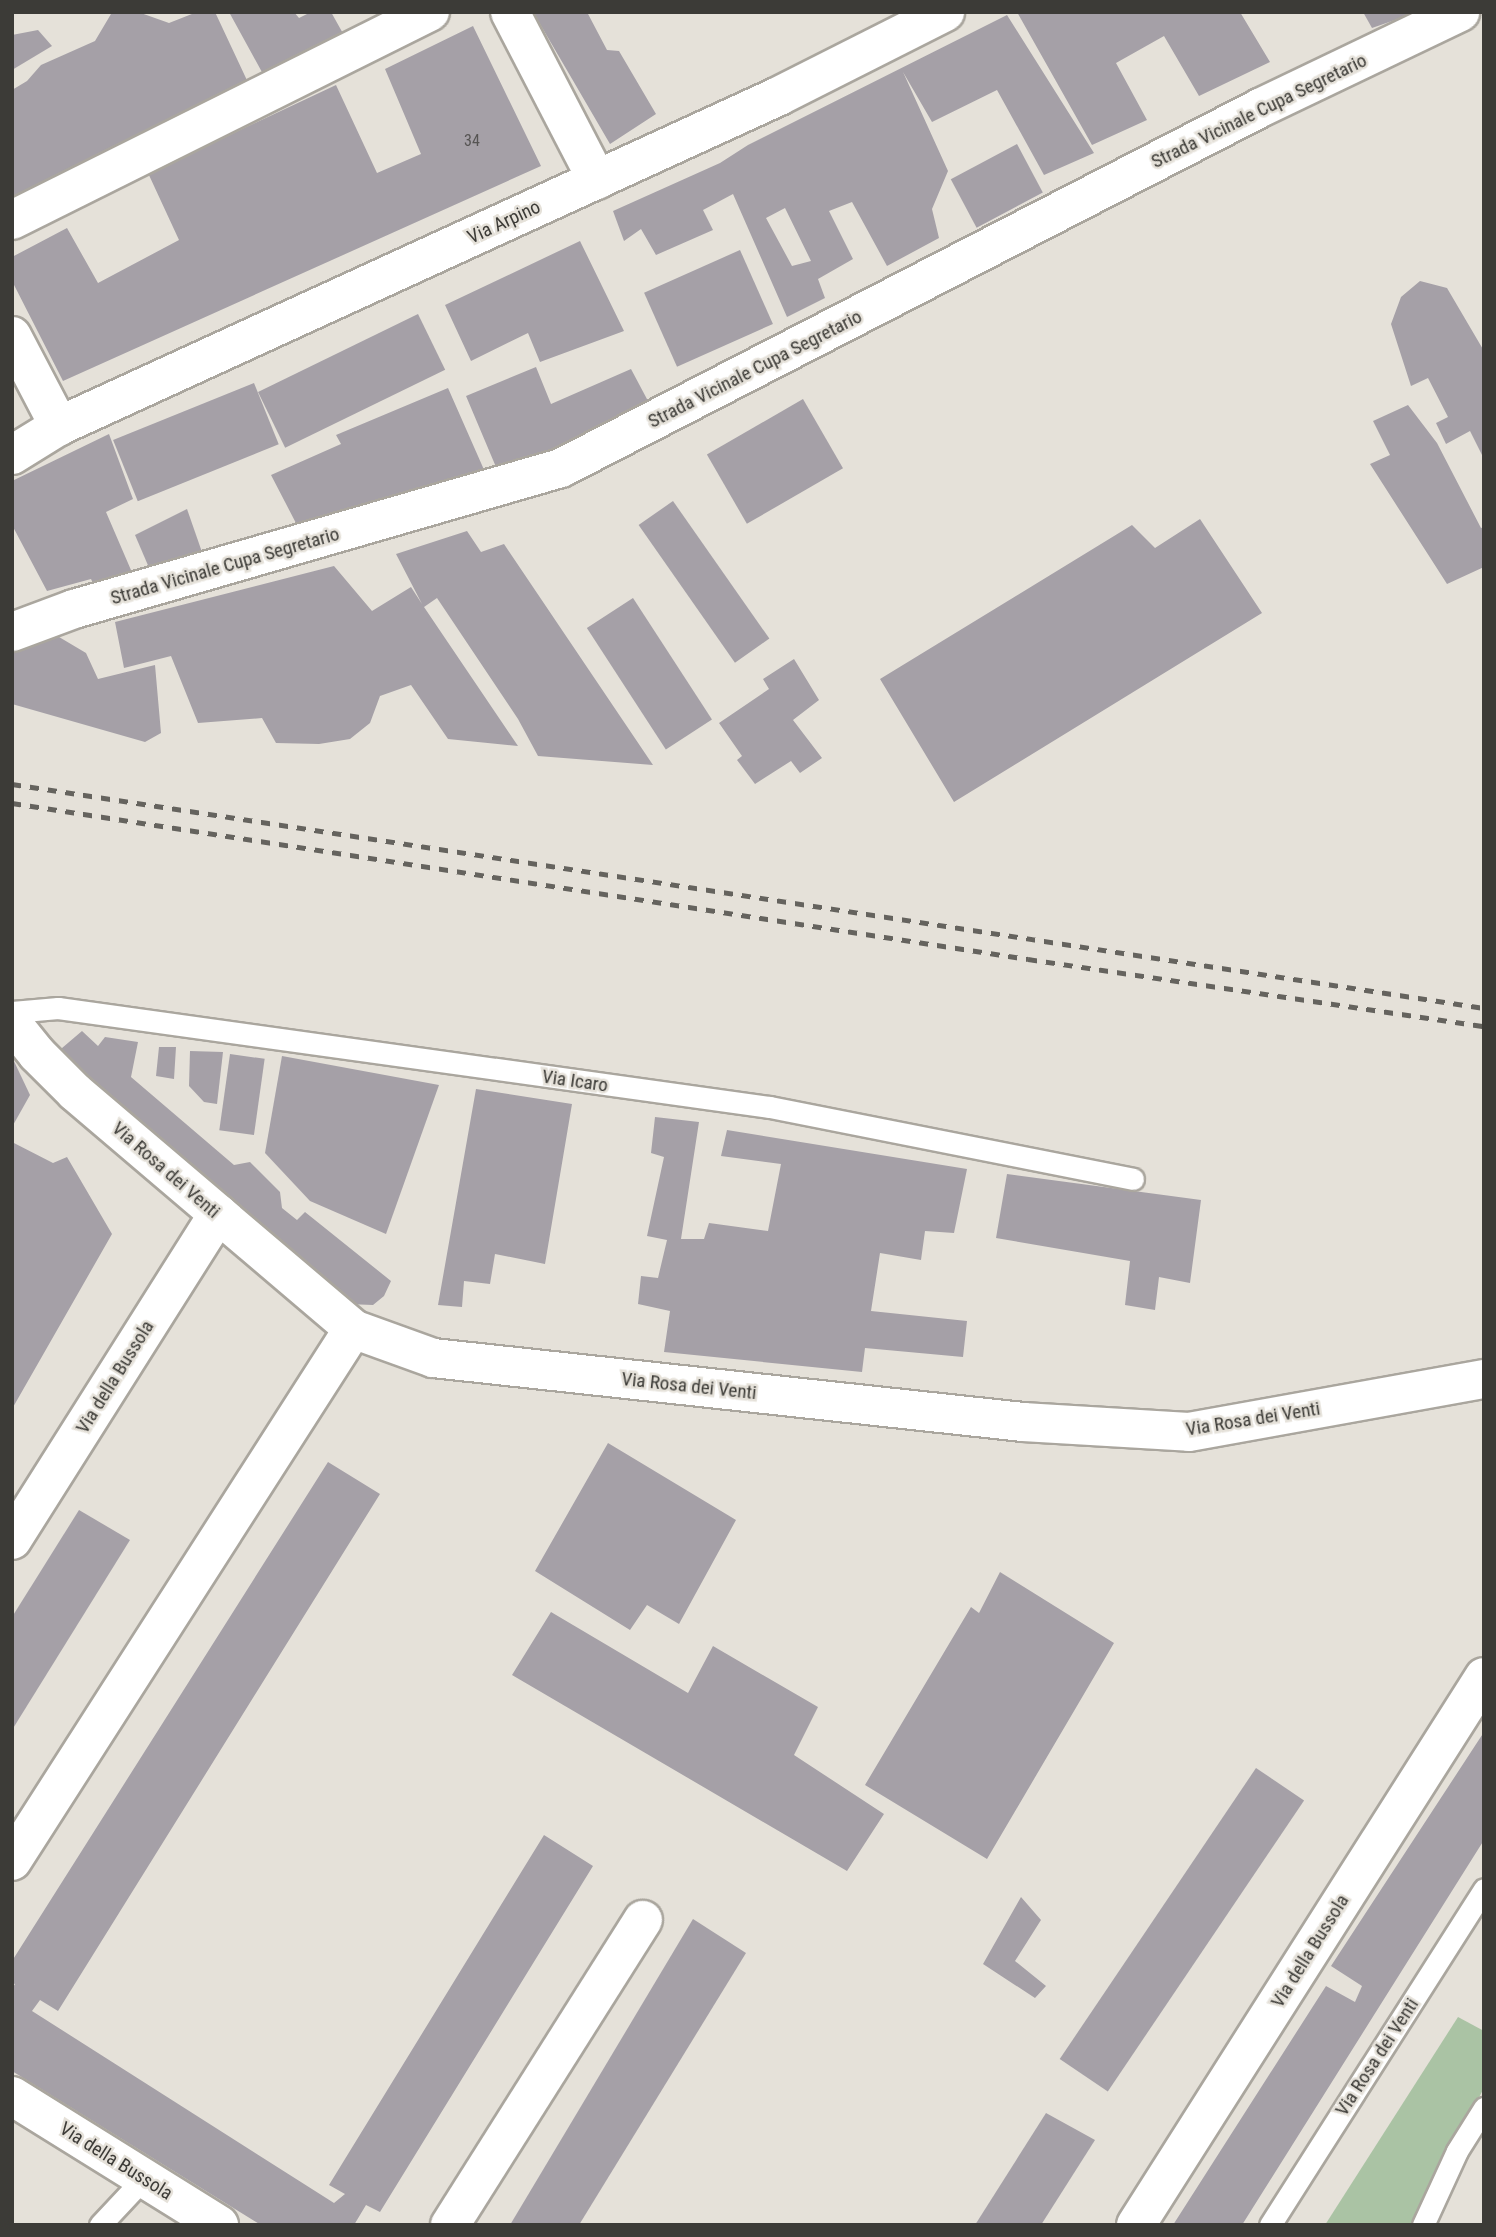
<!DOCTYPE html>
<html>
<head>
<meta charset="utf-8">
<style>
  body { margin:0 }
  #map { position:relative; width:1496px; height:2237px; overflow:hidden; background:#e5e1d9; font-family:"Roboto Condensed",sans-serif }
  div>[style] { position:absolute }
  .green>* { inset:0; background:#aac3a4 }
  .building>* { inset:0; background:#a5a0a7; transform-origin:0 0 }
  .roads { filter:drop-shadow(2px 0 #aaa69e) drop-shadow(-2px 0 #aaa69e) drop-shadow(0 2px #aaa69e) drop-shadow(0 -2px #aaa69e) }
  .lane>* { height:21px; margin:-10.5px; padding:0 10.5px; transform-origin:10.5px; border-radius:10.5px; background:#fff }
  .street>* { height:38px; margin:-19px; padding:0 19px; transform-origin:19px; border-radius:19px; background:#fff }
  .secondary>* { height:38px; margin:-19px; padding:0 19px; transform-origin:19px; border-radius:19px; background:#fff }
  .rail>* { height:5px; margin-top:-2.5px; transform-origin:0; background:repeating-linear-gradient(90deg,#65635e 0 9px,transparent 0 18px) }
  span { translate:-50% -50%; white-space:nowrap; text-align:center; line-height:1.15; -webkit-text-stroke:5px #e5e1d9; paint-order:stroke }
  .number-label { font-size:16px; color:#565453 }
  .number-label span { -webkit-text-stroke-width:0 }
  .street-label { font-size:19px; color:#3c3b37 }
  .frame { position:absolute; inset:0; border:14px solid #3c3b37; pointer-events:none }
</style>
</head>
<body>
<div id="map">
  <div class="green">
    <div style="clip-path:polygon(1458px 2017px,1484px 2031px,1484px 2088px,1411px 2225px,1325px 2225px)"></div>
  </div>
  <div class="building">
    <div style="clip-path:polygon(122px 12px,138px 12px,169px 23px,197px 12px,215px 12px,252px 91px,12px 219px,12px 90px,27px 81px,41px 65px,95px 41px,111px 14px)"></div>
    <div style="clip-path:polygon(229px 12px,294px 12px,299px 18px,311px 12px,331px 12px,345px 37px,263px 74px)"></div>
    <div style="clip-path:polygon(533px 12px,587px 12px,607px 50px,619px 51px,656px 114px,610px 144px)"></div>
    <div style="clip-path:polygon(1017px 12px,1240px 12px,1270px 62px,1199px 96px,1164px 36px,1116px 63px,1147px 120px,1092px 145px)"></div>
    <div style="clip-path:polygon(1363px 12px,1415px 12px,1415px 13px,1372px 28px)"></div>
    <div style="clip-path:polygon(evenodd,1007px 15px,1094px 153px,1044px 175px,997px 90px,932px 122px,903px 72px,948px 171px,932px 209px,939px 238px,887px 266px,852px 202px,829px 211px,853px 259px,818px 279px,825px 298px,787px 317px,733px 194px,703px 210px,713px 230px,656px 255px,641px 229px,624px 241px,613px 211px,720px 163px,748px 145px,1007px 15px,785px 208px,811px 261px,792px 266px,766px 218px,785px 208px)"></div>
    <div style="clip-path:polygon(473px 26px,541px 166px,63px 381px,12px 281px,12px 257px,67px 228px,98px 283px,179px 240px,148px 173px,336px 85px,377px 173px,421px 154px,385px 69px)"></div>
    <div style="clip-path:polygon(38px 30px,52px 46px,12px 70px,12px 35px)"></div>
    <div style="left:1017px;top:144px;width:55px;height:75px;rotate:62deg"></div>
    <div style="clip-path:polygon(580px 241px,624px 331px,540px 362px,528px 333px,471px 361px,445px 305px)"></div>
    <div style="left:740px;top:250px;width:81px;height:105px;rotate:66deg"></div>
    <div style="clip-path:polygon(1420px 281px,1447px 288px,1484px 351px,1484px 459px,1470px 431px,1446px 444px,1436px 423px,1448px 417px,1428px 378px,1411px 386px,1391px 324px,1401px 297px)"></div>
    <div style="left:418px;top:314px;width:62px;height:178px;rotate:64deg"></div>
    <div style="clip-path:polygon(536px 367px,551px 404px,631px 369px,648px 401px,544px 454px,496px 467px,466px 396px)"></div>
    <div style="left:254px;top:383px;width:66px;height:152px;rotate:68deg"></div>
    <div style="clip-path:polygon(448px 388px,485px 472px,298px 527px,271px 475px,341px 444px,336px 435px)"></div>
    <div style="left:803px;top:399px;width:80px;height:111px;rotate:60deg"></div>
    <div style="clip-path:polygon(1408px 405px,1437px 443px,1481px 528px,1484px 527px,1484px 567px,1447px 584px,1370px 464px,1390px 455px,1373px 421px)"></div>
    <div style="clip-path:polygon(109px 434px,133px 499px,106px 512px,137px 584px,98px 594px,91px 579px,47px 591px,12px 525px,12px 481px)"></div>
    <div style="left:673px;top:501px;width:168px;height:42px;rotate:55deg"></div>
    <div style="clip-path:polygon(187px 509px,203px 555px,150px 570px,135px 535px)"></div>
    <div style="clip-path:polygon(1200px 519px,1262px 613px,954px 802px,880px 679px,1132px 525px,1155px 548px)"></div>
    <div style="clip-path:polygon(467px 531px,481px 552px,504px 544px,653px 765px,538px 756px,518px 719px,437px 598px,424px 607px,518px 746px,448px 739px,411px 685px,380px 696px,370px 723px,350px 739px,319px 744px,276px 743px,262px 718px,198px 723px,171px 656px,124px 668px,115px 622px,334px 566px,372px 611px,411px 587px,422px 604px,396px 554px)"></div>
    <div style="left:633px;top:598px;width:145px;height:55px;rotate:57deg"></div>
    <div style="clip-path:polygon(54px 634px,86px 653px,98px 679px,155px 665px,161px 733px,145px 742px,12px 704px,13px 651px)"></div>
    <div style="clip-path:polygon(794px 659px,819px 700px,793px 720px,822px 758px,800px 773px,791px 761px,755px 784px,737px 760px,742px 756px,719px 723px,769px 689px,763px 679px)"></div>
    <div style="clip-path:polygon(82px 1031px,98px 1046px,105px 1037px,138px 1042px,131px 1077px,234px 1165px,250px 1162px,280px 1192px,282px 1208px,297px 1220px,305px 1212px,391px 1281px,384px 1296px,373px 1305px,347px 1304px,55px 1054px)"></div>
    <div style="clip-path:polygon(159px 1047px,176px 1047px,174px 1079px,156px 1076px)"></div>
    <div style="clip-path:polygon(190px 1051px,223px 1052px,217px 1104px,204px 1102px,189px 1086px)"></div>
    <div style="left:230px;top:1054px;width:35px;height:77px;rotate:8deg"></div>
    <div style="clip-path:polygon(282px 1056px,439px 1085px,386px 1234px,310px 1201px,265px 1153px)"></div>
    <div style="clip-path:polygon(12px 1057px,30px 1095px,12px 1127px)"></div>
    <div style="clip-path:polygon(476px 1089px,572px 1104px,545px 1264px,495px 1254px,490px 1284px,464px 1281px,462px 1307px,438px 1305px)"></div>
    <div style="clip-path:polygon(655px 1117px,699px 1122px,681px 1239px,704px 1239px,709px 1223px,768px 1231px,781px 1164px,721px 1156px,727px 1130px,967px 1169px,954px 1233px,925px 1231px,921px 1260px,880px 1253px,871px 1311px,967px 1321px,963px 1357px,865px 1348px,862px 1372px,664px 1352px,670px 1311px,638px 1304px,641px 1276px,658px 1278px,667px 1240px,647px 1236px,664px 1157px,651px 1153px)"></div>
    <div style="clip-path:polygon(12px 1142px,53px 1163px,67px 1157px,112px 1234px,12px 1409px)"></div>
    <div style="clip-path:polygon(1007px 1174px,1201px 1200px,1190px 1283px,1159px 1277px,1155px 1310px,1125px 1305px,1130px 1261px,996px 1238px)"></div>
    <div style="clip-path:polygon(608px 1443px,736px 1520px,679px 1624px,647px 1605px,630px 1630px,535px 1571px)"></div>
    <div style="clip-path:polygon(328px 1462px,380px 1494px,58px 2011px,40px 2000px,32px 2011px,334px 2203px,345px 2194px,329px 2185px,544px 1835px,593px 1866px,380px 2212px,366px 2205px,354px 2225px,261px 2225px,12px 2071px,12px 1989px,15px 1984px,12px 1983px,12px 1961px)"></div>
    <div style="clip-path:polygon(79px 1510px,130px 1540px,12px 1730px,12px 1617px)"></div>
    <div style="clip-path:polygon(1000px 1572px,1114px 1643px,987px 1859px,865px 1785px,971px 1607px,979px 1613px)"></div>
    <div style="clip-path:polygon(551px 1612px,688px 1693px,713px 1646px,818px 1707px,794px 1755px,884px 1814px,847px 1871px,512px 1675px)"></div>
    <div style="clip-path:polygon(1484px 1732px,1484px 1840px,1242px 2225px,1173px 2225px,1326px 1986px,1355px 2002px,1362px 1986px,1331px 1966px)"></div>
    <div style="left:1256px;top:1768px;width:58px;height:351px;rotate:34deg"></div>
    <div style="clip-path:polygon(1021px 1897px,1041px 1920px,1015px 1961px,1046px 1986px,1035px 1998px,983px 1964px)"></div>
    <div style="clip-path:polygon(693px 1919px,746px 1953px,579px 2225px,510px 2225px)"></div>
    <div style="clip-path:polygon(1046px 2113px,1095px 2140px,1041px 2225px,975px 2225px)"></div>
  </div>
  <div class="roads">
    <div class="lane">
      <div style="left:12px;top:1012px;width:46px;rotate:-5deg"></div>
      <div style="left:58px;top:1008px;width:719px;rotate:7.92deg"></div>
      <div style="left:770px;top:1107px;width:370px;rotate:11.2deg"></div>
      <div style="left:100px;top:2225px;width:64px;rotate:-46.9deg"></div>
      <div style="left:1270px;top:2225px;width:398px;rotate:-57.5deg"></div>
      <div style="left:1423px;top:2225px;width:81px;rotate:-65.3deg"></div>
      <div style="left:1457px;top:2151px;width:51px;rotate:-57.9deg"></div>
    </div>
    <div class="street">
      <div style="left:510px;top:12px;width:189px;rotate:62.6deg"></div>
      <div style="left:12px;top:220px;width:467px;rotate:-26.5deg"></div>
      <div style="left:12px;top:336px;width:102px;rotate:62.4deg"></div>
      <div style="left:12px;top:455px;width:55px;rotate:-31.7deg"></div>
      <div style="left:59px;top:426px;width:792px;rotate:-24.62deg"></div>
      <div style="left:779px;top:96px;width:186px;rotate:-26.8deg"></div>
      <div style="left:12px;top:632px;width:66px;rotate:-20.4deg"></div>
      <div style="left:74px;top:609px;width:507px;rotate:-16.15deg"></div>
      <div style="left:561px;top:468px;width:786px;rotate:-27.25deg"></div>
      <div style="left:1260px;top:108px;width:222px;rotate:-25.6deg"></div>
      <div style="left:12px;top:1540px;width:386px;rotate:-57.7deg"></div>
      <div style="left:12px;top:1861px;width:632px;rotate:-57.34deg"></div>
      <div style="left:12px;top:2096px;width:244px;rotate:31.9deg"></div>
      <div style="left:450px;top:2225px;width:361px;rotate:-57.7deg"></div>
      <div style="left:1136px;top:2225px;width:649px;rotate:-57.58deg"></div>
    </div>
    <div class="secondary">
      <div style="left:12px;top:1023px;width:40px;rotate:51deg"></div>
      <div style="left:37px;top:1054px;width:54px;rotate:45deg"></div>
      <div style="left:75px;top:1092px;width:365px;rotate:40.4deg"></div>
      <div style="left:353px;top:1329px;width:85px;rotate:19.9deg"></div>
      <div style="left:433px;top:1358px;width:593px;rotate:6.19deg"></div>
      <div style="left:1023px;top:1422px;width:166px;rotate:3.4deg"></div>
      <div style="left:1189px;top:1432px;width:300px;rotate:-10.2deg"></div>
    </div>
  </div>
  <div class="rail">
    <div style="left:12px;top:784px;width:1489px;rotate:8.65deg"></div>
    <div style="left:12px;top:803px;width:1028px;rotate:8.73deg"></div>
    <div style="left:1028px;top:959px;width:461px;rotate:8.4deg"></div>
  </div>
  <div class="number-label">
    <span style="left:472px;top:141px">34</span>
  </div>
  <div class="street-label">
    <span style="left:1259px;top:111px;rotate:-26deg">Strada Vicinale Cupa Segretario</span>
    <span style="left:504px;top:222px;rotate:-25deg">Via Arpino</span>
    <span style="left:755px;top:369px;rotate:-27deg">Strada Vicinale Cupa Segretario</span>
    <span style="left:225px;top:566px;rotate:-16deg">Strada Vicinale Cupa Segretario</span>
    <span style="left:575px;top:1081px;rotate:8deg">Via Icaro</span>
    <span style="left:166px;top:1170px;rotate:41deg">Via Rosa dei Venti</span>
    <span style="left:115px;top:1377px;rotate:-58deg">Via della Bussola</span>
    <span style="left:689px;top:1386px;rotate:6deg">Via Rosa dei Venti</span>
    <span style="left:1253px;top:1419px;rotate:-9deg">Via Rosa dei Venti</span>
    <span style="left:1310px;top:1951px;rotate:-58deg">Via della Bussola</span>
    <span style="left:1377px;top:2057px;rotate:-57deg">Via Rosa dei Venti</span>
    <span style="left:116px;top:2161px;rotate:32deg">Via della Bussola</span>
  </div>
  <div class="frame"></div>
</div>
</body>
</html>
